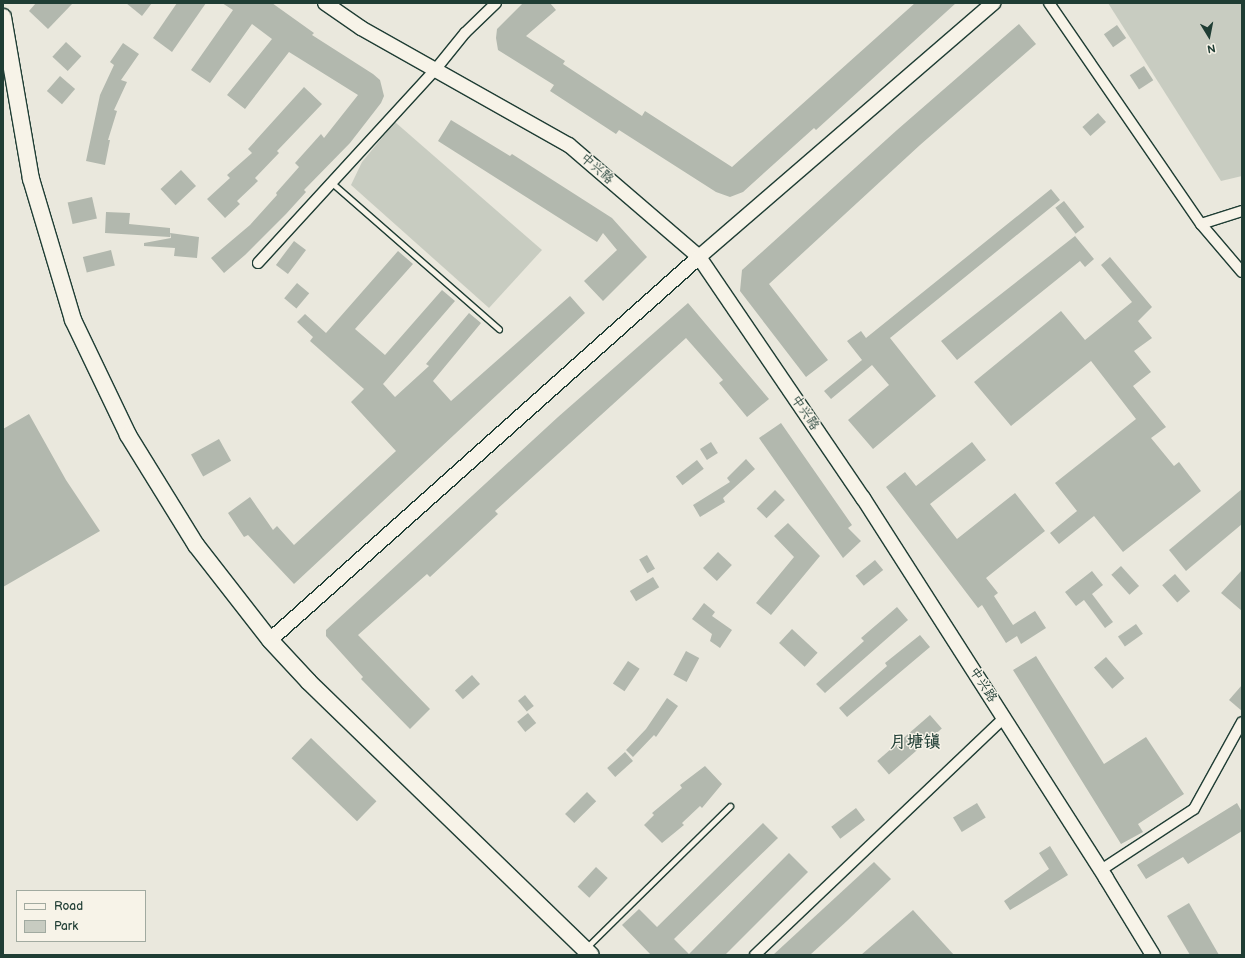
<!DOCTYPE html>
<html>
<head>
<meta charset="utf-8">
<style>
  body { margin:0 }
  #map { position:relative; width:1245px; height:958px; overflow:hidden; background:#eae8dd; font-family:"Balsamiq Sans","LXGW WenKai TC",sans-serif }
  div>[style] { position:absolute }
  .green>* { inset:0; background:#c8ccc1 }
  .building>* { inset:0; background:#b2b8ae; transform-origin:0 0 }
  .roads { filter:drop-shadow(1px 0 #1f3d34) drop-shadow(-1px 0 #1f3d34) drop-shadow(0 1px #1f3d34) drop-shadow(0 -1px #1f3d34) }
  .lane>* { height:5px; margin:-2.5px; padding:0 2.5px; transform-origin:2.5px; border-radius:2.5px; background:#f7f3e8 }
  .street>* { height:10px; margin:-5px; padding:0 5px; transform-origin:5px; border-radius:5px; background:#f7f3e8 }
  .secondary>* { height:14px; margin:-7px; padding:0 7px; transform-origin:7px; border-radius:7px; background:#f7f3e8 }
  .primary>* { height:16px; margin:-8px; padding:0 8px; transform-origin:8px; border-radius:8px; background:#f7f3e8 }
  span { translate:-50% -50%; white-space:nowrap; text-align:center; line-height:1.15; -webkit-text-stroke:3px #f7f3e8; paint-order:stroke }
  .street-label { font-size:13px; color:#1f3d34 }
  .district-label { font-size:17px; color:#1f3d34; font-weight:700 }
  .frame { position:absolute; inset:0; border:4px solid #1f3d34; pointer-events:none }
  .legend { position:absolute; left:16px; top:890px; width:130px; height:52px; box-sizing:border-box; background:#f7f3e8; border:1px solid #a1aaa0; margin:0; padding:5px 7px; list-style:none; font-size:12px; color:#1f3d34 }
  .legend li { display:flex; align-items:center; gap:8px; height:20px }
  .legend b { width:20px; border:1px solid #a1aaa0 }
  .north { position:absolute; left:1189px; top:16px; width:40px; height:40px; -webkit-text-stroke:3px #f7f3e8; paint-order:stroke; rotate:170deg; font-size:11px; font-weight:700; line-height:16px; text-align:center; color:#1f3d34 }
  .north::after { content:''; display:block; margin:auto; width:14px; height:18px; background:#1f3d34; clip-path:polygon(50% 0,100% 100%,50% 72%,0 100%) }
</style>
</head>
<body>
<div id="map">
  <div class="green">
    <div style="clip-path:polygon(1108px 3px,1242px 3px,1242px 176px,1221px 181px)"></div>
    <div style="clip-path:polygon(395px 122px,542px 250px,489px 308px,351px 185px,362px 162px)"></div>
  </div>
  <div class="building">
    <div style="clip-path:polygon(36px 3px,73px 3px,48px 29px,29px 11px)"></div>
    <div style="clip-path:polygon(126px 3px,152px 3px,142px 16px)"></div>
    <div style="clip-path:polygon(177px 3px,206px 3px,172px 52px,153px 38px)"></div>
    <div style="clip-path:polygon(222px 3px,272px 3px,314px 33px,312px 35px,373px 74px,380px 80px,384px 96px,381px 103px,350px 143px,304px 190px,306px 192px,286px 214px,245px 255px,224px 273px,211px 258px,250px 225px,277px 195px,276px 193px,299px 167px,295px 163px,321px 134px,324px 138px,358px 95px,289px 52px,245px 109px,227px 95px,272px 39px,252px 24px,210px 83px,191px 70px,233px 10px)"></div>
    <div style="clip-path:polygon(523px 3px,550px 3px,556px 10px,526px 36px,565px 61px,563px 64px,642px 116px,645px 111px,732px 167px,915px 3px,956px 3px,816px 130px,814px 128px,743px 192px,730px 197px,716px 192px,619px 130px,616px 134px,550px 91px,554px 85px,498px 50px,496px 38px,497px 29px)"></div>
    <div style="clip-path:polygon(1019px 24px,1036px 44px,920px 145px,769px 284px,828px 360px,806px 377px,740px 291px,742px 270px,897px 130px)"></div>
    <div style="left:1117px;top:25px;width:16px;height:16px;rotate:55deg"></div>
    <div style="left:66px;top:42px;width:21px;height:20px;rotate:43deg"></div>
    <div style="clip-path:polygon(123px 43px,139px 54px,121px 80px,127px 82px,114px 110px,117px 111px,108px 140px,110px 140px,105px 165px,86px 161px,100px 95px,114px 65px,110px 62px)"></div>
    <div style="left:1144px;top:66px;width:17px;height:17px;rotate:57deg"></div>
    <div style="left:60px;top:76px;width:20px;height:20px;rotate:41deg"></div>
    <div style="clip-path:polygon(304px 87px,322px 104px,277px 151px,279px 153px,255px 178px,258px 181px,237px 201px,240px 204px,225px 218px,207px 199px,230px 178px,227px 175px,252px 153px,248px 149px)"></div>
    <div style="left:1098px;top:113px;width:12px;height:21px;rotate:48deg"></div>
    <div style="clip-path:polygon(451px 120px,510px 156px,512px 154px,612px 218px,647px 257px,603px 301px,584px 281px,617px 250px,603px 233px,597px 242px,438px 141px)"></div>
    <div style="left:181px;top:170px;width:22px;height:28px;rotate:47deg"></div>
    <div style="clip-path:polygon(1051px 189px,1060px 200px,890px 338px,936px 396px,873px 449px,848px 420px,889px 385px,872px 365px,831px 399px,824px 391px,862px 360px,847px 341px,861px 331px,866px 338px)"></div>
    <div style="left:92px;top:197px;width:22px;height:25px;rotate:77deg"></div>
    <div style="left:1064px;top:201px;width:33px;height:11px;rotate:52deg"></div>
    <div style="clip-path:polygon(106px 212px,130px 213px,129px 224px,170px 228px,170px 237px,105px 233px)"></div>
    <div style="clip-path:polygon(170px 233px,199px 237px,197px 258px,174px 256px,175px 248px,144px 246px,144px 243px,171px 238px)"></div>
    <div style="clip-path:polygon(1075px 236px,1094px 259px,1085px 267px,1080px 261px,957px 360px,941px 341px)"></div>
    <div style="left:294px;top:241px;width:15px;height:30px;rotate:37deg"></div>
    <div style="left:111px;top:250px;width:16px;height:29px;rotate:76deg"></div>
    <div style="clip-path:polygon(398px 251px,413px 264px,355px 329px,385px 355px,442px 290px,455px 301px,383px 384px,395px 397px,429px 366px,426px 364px,469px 313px,481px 323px,433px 381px,451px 401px,570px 296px,585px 313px,294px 584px,248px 535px,244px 537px,228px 513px,250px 497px,273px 530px,277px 526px,294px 545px,396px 451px,351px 402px,364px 389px,310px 341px,313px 337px,297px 322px,305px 314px,326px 333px)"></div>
    <div style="clip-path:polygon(1110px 257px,1152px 307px,1138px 321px,1152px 338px,1134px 351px,1151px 372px,1133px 386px,1166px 427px,1151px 438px,1174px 466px,1179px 462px,1201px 491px,1123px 552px,1094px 516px,1059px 544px,1050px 533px,1077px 511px,1055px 483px,1136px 419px,1091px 361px,1011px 426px,974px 382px,1061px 311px,1085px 340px,1132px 302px,1101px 265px)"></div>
    <div style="left:297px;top:283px;width:16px;height:20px;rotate:40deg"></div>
    <div style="clip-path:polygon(688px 303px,769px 399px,747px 417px,719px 383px,723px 380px,686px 338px,495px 511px,498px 514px,430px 577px,427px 574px,358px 635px,430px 709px,410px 729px,361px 679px,363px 677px,326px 636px,326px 630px,558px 417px)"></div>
    <div style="clip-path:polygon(29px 414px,66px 480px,100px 531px,3px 587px,3px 429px)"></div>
    <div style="clip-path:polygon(781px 423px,852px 525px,848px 528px,861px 541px,843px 558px,759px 438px)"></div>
    <div style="left:219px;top:439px;width:25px;height:32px;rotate:61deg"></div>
    <div style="left:711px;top:442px;width:13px;height:13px;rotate:58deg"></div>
    <div style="clip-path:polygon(972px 442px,986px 460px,930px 504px,957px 539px,1015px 493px,1045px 531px,986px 578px,998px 593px,994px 596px,1013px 625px,1035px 611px,1046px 628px,1021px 644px,1017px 636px,1006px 643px,982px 605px,978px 608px,886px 487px,905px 472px,916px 486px)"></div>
    <div style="clip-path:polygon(746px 459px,755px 469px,723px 498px,725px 502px,700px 517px,693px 505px,730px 482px,727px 478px)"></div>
    <div style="left:697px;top:460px;width:11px;height:27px;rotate:52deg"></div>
    <div style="clip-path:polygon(1242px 489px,1242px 524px,1186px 571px,1169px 550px)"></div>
    <div style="left:775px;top:490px;width:14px;height:26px;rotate:45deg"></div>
    <div style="clip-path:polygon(788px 523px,820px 556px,771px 615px,756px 603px,794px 557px,774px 536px)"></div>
    <div style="left:718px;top:552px;width:19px;height:22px;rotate:43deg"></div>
    <div style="left:647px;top:555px;width:16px;height:9px;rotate:60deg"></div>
    <div style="left:875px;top:560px;width:13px;height:25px;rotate:51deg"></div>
    <div style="left:1121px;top:566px;width:27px;height:13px;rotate:48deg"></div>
    <div style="clip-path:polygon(1242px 570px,1242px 611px,1221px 593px)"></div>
    <div style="clip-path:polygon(1092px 571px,1103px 585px,1092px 594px,1113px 622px,1105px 628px,1084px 600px,1076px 606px,1065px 592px)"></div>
    <div style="left:1175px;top:574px;width:23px;height:17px;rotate:49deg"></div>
    <div style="left:653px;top:577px;width:12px;height:27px;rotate:59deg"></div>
    <div style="clip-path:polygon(704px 603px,715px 612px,712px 616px,732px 630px,720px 648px,710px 641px,712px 634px,692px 619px)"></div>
    <div style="clip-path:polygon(897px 607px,908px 620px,825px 693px,816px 684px,864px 641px,861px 638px)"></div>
    <div style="left:1136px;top:624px;width:12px;height:22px;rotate:55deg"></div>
    <div style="left:792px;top:629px;width:35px;height:19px;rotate:43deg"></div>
    <div style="clip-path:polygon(920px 635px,930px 647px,847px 717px,839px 708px,887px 666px,885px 663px)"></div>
    <div style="left:686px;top:651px;width:15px;height:27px;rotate:28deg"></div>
    <div style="clip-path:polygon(1036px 656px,1104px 764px,1146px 737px,1184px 794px,1138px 824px,1143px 832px,1121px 844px,1013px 670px)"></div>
    <div style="left:1106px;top:657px;width:28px;height:16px;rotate:49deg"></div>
    <div style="left:628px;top:661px;width:14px;height:27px;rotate:34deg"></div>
    <div style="left:472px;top:675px;width:12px;height:23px;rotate:48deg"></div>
    <div style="clip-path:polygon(1242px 685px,1242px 711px,1229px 700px)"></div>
    <div style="left:525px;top:695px;width:14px;height:9px;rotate:51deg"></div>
    <div style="clip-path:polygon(667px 698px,678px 706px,656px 737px,654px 735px,633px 757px,626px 750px,646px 729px)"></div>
    <div style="left:528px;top:713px;width:13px;height:14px;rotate:51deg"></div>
    <div style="left:930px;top:715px;width:18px;height:70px;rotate:49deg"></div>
    <div style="left:311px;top:738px;width:91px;height:28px;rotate:44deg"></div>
    <div style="left:625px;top:752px;width:12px;height:24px;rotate:48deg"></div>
    <div style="clip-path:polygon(705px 766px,722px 784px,702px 808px,700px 806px,682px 823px,684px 825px,662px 843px,644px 825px,654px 815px,652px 813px,682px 788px,680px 785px)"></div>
    <div style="left:587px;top:792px;width:13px;height:31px;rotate:45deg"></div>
    <div style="left:977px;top:803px;width:17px;height:28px;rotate:59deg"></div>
    <div style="clip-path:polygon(1237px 803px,1242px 812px,1242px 831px,1188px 864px,1183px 857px,1146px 879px,1137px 865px)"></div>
    <div style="left:856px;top:808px;width:15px;height:31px;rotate:53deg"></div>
    <div style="clip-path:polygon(763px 823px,778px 838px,674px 939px,689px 954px,789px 853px,808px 872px,725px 955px,651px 955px,622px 925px,639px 909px,657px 927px)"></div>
    <div style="clip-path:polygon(1050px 846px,1068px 875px,1010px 910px,1004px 901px,1049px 869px,1039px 853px)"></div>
    <div style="clip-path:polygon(874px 862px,891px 879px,848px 920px,810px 955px,773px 955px)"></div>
    <div style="left:596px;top:867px;width:16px;height:27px;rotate:43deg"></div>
    <div style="clip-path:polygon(1189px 903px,1219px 955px,1190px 955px,1167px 916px)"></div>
    <div style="clip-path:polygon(913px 910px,954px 955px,861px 955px)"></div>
  </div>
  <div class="roads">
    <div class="lane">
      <div style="left:332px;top:183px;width:222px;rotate:41.2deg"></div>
      <div style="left:587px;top:947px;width:201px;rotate:-44.6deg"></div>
    </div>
    <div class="street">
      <div style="left:1049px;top:3px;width:268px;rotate:55.5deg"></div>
      <div style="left:1201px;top:224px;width:63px;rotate:49.5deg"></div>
      <div style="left:1201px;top:224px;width:43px;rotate:-17.6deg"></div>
      <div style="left:258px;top:263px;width:262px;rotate:-47.5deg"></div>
      <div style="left:435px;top:70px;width:48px;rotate:-51deg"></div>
      <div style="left:465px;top:33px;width:43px;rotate:-44.1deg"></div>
      <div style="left:1101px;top:870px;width:111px;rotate:-33.3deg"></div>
      <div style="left:1194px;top:809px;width:99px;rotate:-61.1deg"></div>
      <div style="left:755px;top:955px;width:344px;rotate:-43.6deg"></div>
    </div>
    <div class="secondary">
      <div style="left:325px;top:3px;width:44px;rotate:34.8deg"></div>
      <div style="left:361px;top:28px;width:239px;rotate:29.4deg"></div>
      <div style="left:569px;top:145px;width:172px;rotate:40.7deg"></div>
      <div style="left:699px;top:257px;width:292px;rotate:55.8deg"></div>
      <div style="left:863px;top:498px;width:451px;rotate:57.4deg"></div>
      <div style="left:1106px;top:878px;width:90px;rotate:58.6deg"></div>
      <div style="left:270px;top:640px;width:575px;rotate:-41.76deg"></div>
      <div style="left:699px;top:257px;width:389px;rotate:-40.8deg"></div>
    </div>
    <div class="primary">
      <div style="left:3px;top:17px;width:164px;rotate:80.2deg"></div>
      <div style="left:31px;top:179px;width:147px;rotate:73.4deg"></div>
      <div style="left:73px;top:320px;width:127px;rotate:64.4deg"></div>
      <div style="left:128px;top:435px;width:129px;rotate:58.3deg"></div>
      <div style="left:196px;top:545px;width:120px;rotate:52.1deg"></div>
      <div style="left:270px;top:640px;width:57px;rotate:47.1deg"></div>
      <div style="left:309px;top:682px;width:392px;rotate:44.1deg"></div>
    </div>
  </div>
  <div class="street-label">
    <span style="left:597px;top:169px;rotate:41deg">中兴路</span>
    <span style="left:805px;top:413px;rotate:56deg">中兴路</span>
    <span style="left:983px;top:685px;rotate:57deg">中兴路</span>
  </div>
  <div class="district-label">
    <span style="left:915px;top:743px">月塘镇</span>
  </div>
  <div class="frame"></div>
  <ul class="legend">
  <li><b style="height:5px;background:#f7f3e8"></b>Road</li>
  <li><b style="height:11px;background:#c8ccc1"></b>Park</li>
  </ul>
  <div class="north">N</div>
</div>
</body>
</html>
